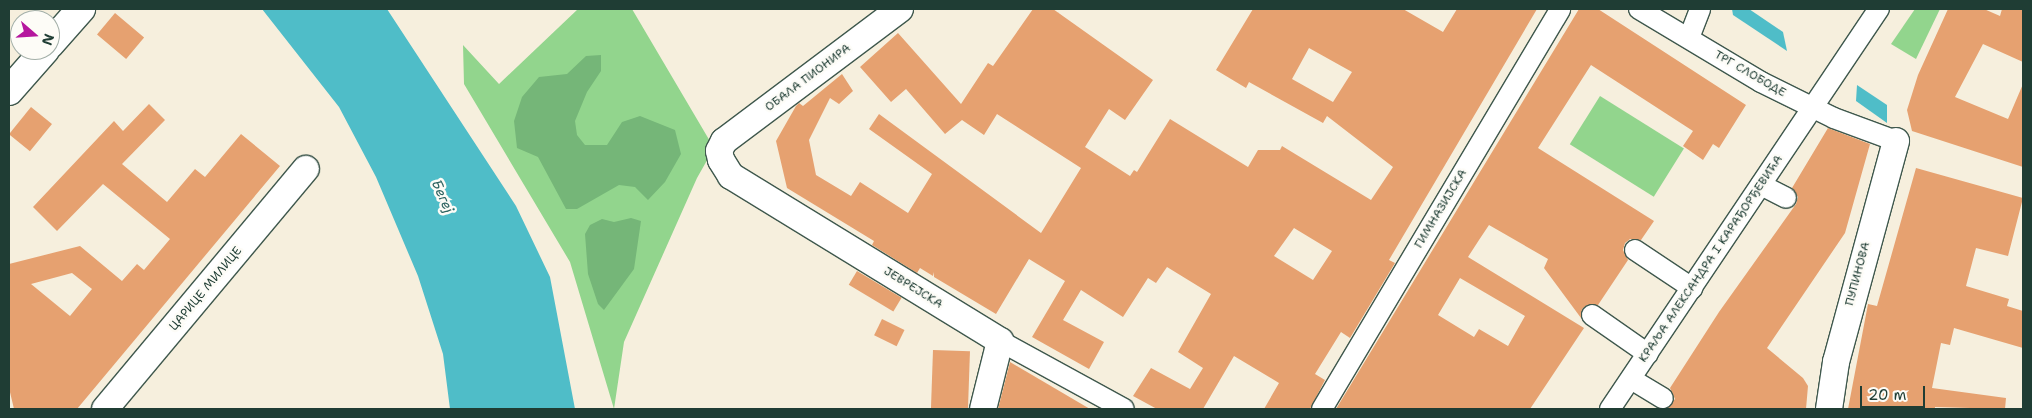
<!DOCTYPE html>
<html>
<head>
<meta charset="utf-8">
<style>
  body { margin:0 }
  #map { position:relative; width:2032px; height:418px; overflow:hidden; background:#f6efdd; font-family:"Shantell Sans",sans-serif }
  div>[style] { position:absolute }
  .green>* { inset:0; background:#92d58d; transform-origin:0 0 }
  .forest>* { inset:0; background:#75b678 }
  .water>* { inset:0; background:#4fbdc8 }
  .building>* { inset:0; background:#e6a170; transform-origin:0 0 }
  .roads { filter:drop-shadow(1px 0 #3f584d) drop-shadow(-1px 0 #3f584d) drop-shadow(0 1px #3f584d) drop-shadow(0 -1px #3f584d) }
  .pedestrian>* { height:20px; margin:-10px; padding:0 10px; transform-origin:10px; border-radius:10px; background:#fff }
  .minor>* { height:26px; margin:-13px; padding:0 13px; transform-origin:13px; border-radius:13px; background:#fff }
  .tertiary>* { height:28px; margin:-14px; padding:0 14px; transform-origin:14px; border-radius:14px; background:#fff }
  span { translate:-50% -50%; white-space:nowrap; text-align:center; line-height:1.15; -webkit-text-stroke:5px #fdfcf7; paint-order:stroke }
  .street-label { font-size:12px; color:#1f3d34 }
  .water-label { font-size:14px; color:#2d6360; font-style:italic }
  .frame { position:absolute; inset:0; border:10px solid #1f3d34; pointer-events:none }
  .north { position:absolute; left:10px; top:10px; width:50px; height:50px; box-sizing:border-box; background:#fdfcf7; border:1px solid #a4b0a9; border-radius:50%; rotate:109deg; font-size:14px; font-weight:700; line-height:20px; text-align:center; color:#1f3d34 }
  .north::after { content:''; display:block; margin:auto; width:18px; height:22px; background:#b5179e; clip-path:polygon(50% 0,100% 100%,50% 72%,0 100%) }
  .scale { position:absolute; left:1860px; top:386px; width:65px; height:22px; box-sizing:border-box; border:2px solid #1f3d34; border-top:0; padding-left:6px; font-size:15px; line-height:18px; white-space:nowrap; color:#1f3d34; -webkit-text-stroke:4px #fdfcf7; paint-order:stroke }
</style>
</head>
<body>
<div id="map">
  <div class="green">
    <div style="clip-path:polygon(578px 9px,632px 9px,714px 148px,697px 178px,624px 342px,614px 409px,570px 262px,464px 84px,463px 45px,499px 84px)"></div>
    <div style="clip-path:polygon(1915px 9px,1940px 9px,1916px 59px,1891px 44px)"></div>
    <div style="left:1600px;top:96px;width:99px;height:57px;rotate:32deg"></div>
  </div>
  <div class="forest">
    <div style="clip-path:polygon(601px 55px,601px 71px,587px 92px,575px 121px,577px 135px,585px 145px,607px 145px,622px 122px,640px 116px,675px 130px,681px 154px,665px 182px,648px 200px,635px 187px,619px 185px,577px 209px,566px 209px,538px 157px,517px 148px,514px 121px,522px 97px,539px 77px,567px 74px,586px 56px)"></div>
    <div style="clip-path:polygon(631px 218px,641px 221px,634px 269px,604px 310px,598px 304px,588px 274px,585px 234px,590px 225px,602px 219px,614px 222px)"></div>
  </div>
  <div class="water">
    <div style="clip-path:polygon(262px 9px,387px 9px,516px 206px,550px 277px,575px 409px,450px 409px,443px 354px,418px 276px,376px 177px,339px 107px)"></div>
    <div style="clip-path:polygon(1732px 9px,1749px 9px,1783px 32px,1787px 51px,1733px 15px)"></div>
    <div style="clip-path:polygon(1857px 85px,1887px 105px,1887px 123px,1856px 101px)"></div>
  </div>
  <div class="building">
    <div style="clip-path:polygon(evenodd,1033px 9px,1053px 9px,1153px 80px,1125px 120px,1109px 109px,1085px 147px,1130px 176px,1134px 170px,1137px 172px,1170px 119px,1248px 167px,1258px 150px,1280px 150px,1282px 146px,1371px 200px,1393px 167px,1327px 116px,1323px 123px,1249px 82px,1246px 88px,1216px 70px,1253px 9px,1403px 9px,1443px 32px,1457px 9px,1537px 9px,1389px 260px,1395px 263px,1350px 338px,1341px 332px,1315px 374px,1325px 380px,1310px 409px,1264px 409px,1279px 383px,1234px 356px,1203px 409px,1157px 409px,1133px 396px,1151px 368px,1190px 389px,1203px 368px,1178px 352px,1211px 294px,1167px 267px,1156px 283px,1148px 278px,1123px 317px,1081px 290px,1063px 320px,1104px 342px,1089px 369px,1032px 337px,1065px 281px,1029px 259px,996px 314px,934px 277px,934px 272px,933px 276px,920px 268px,917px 273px,872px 245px,874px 241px,787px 188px,776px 141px,796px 106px,799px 103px,803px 106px,842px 74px,853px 91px,839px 104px,830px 98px,809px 140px,816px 175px,851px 196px,860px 182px,908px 213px,932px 174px,869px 129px,879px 114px,1041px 233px,1081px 168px,997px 114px,984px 135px,962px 120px,945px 134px,906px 89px,891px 102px,860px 67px,898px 33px,961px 104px,988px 63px,993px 66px,1033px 9px,1309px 48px,1352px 72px,1333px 102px,1292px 79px,1309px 48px,1033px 9px,1294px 228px,1332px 251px,1313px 280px,1274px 256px,1294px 228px)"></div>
    <div style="clip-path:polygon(evenodd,1579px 9px,1598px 9px,1746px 105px,1719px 148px,1713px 144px,1703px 160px,1683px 146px,1693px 131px,1591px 65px,1538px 148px,1654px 221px,1641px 240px,1630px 239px,1625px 243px,1623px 250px,1628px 260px,1598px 305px,1587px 305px,1582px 309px,1581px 318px,1544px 268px,1548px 259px,1489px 225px,1479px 240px,1468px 257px,1584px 328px,1530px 409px,1336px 409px,1579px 9px,1460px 278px,1525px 316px,1508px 346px,1479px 329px,1474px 337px,1438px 315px,1460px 278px)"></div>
    <div style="clip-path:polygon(1948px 9px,1984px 9px,2000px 16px,2002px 9px,2023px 9px,2023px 62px,1983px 44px,1955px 97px,2008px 119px,2023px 84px,2023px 167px,1912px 131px,1907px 110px,1918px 75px)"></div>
    <div style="left:115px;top:13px;width:38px;height:28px;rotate:40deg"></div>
    <div style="clip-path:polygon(evenodd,149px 104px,165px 120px,122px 164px,167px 202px,195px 169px,205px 177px,241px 134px,280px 166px,77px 409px,14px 409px,9px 388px,9px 264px,80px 246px,122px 281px,137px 264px,144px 270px,170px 239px,103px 184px,57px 231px,33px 207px,114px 121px,123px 131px,149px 104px,72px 273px,92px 289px,70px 316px,31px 284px,72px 273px)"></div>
    <div style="left:31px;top:107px;width:27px;height:35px;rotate:39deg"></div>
    <div style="clip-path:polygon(1828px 128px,1870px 144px,1845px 233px,1767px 348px,1803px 378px,1808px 386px,1806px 409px,1666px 409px,1675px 399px,1670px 388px,1719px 312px,1796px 204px,1798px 197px,1792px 188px)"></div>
    <div style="clip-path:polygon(1916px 168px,2023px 198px,2008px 256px,1976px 248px,1966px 286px,2009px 299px,2007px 306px,2023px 311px,2023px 348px,1954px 328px,1950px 345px,1941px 343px,1932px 388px,2006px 398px,2005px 409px,1935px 407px,1935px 409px,1848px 409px,1868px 304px,1877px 306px)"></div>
    <div style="left:857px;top:271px;width:52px;height:16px;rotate:31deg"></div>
    <div style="left:882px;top:319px;width:25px;height:18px;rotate:26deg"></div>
    <div style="left:933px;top:350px;width:37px;height:59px;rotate:2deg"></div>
    <div style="clip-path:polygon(1010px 362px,1090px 409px,998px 409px)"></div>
  </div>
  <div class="roads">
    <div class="pedestrian">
      <div style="left:1639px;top:9px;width:142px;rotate:30.9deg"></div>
      <div style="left:1761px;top:82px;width:81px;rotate:26.3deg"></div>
      <div style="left:1834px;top:118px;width:66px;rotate:20.4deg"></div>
      <div style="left:1689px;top:38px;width:31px;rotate:-69deg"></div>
      <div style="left:1761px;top:185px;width:28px;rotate:27deg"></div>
      <div style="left:1635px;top:250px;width:69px;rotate:33.7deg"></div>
      <div style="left:1592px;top:315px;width:68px;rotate:34.9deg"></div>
      <div style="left:1000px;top:341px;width:141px;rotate:28.7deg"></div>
      <div style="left:1631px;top:379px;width:37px;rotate:31deg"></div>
      <div style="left:1322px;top:409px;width:465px;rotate:-59.2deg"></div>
      <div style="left:1610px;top:409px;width:482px;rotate:-56.1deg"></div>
    </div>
    <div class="minor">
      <div style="left:900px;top:9px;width:220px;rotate:143.1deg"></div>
      <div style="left:724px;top:141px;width:11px;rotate:117deg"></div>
      <div style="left:719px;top:151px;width:9px;rotate:77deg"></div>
      <div style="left:721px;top:160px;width:19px;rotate:58deg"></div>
      <div style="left:731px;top:176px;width:316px;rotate:31.5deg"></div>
      <div style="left:1000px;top:341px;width:70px;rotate:104deg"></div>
      <div style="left:105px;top:409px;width:313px;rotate:-50.1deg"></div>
      <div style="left:1829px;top:409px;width:48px;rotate:-81.5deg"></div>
      <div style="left:1836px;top:362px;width:229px;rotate:-74.8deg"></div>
    </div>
    <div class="tertiary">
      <div style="left:50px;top:44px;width:47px;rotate:-48.5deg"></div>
      <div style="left:9px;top:91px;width:55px;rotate:-48.7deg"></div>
    </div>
  </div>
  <div class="street-label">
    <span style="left:1750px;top:74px;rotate:30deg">ТРГ СЛОБОДЕ</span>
    <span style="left:808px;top:78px;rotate:-37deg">ОБАЛА ПИОНИРА</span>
    <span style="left:1441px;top:209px;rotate:-59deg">ГИМНАЗИЈСКА</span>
    <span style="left:1711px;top:259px;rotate:-56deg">КРАЉА АЛЕКСАНДРА I КАРАЂОРЂЕВИЋА</span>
    <span style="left:1858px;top:274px;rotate:-75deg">ПУПИНОВА</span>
    <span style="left:913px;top:288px;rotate:32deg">ЈЕВРЕЈСКА</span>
    <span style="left:206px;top:289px;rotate:-50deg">ЦАРИЦЕ МИЛИЦЕ</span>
  </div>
  <div class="water-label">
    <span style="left:443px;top:196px;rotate:66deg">Бегеј</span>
  </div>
  <div class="frame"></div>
  <div class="north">N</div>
  <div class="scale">20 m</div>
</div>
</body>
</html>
